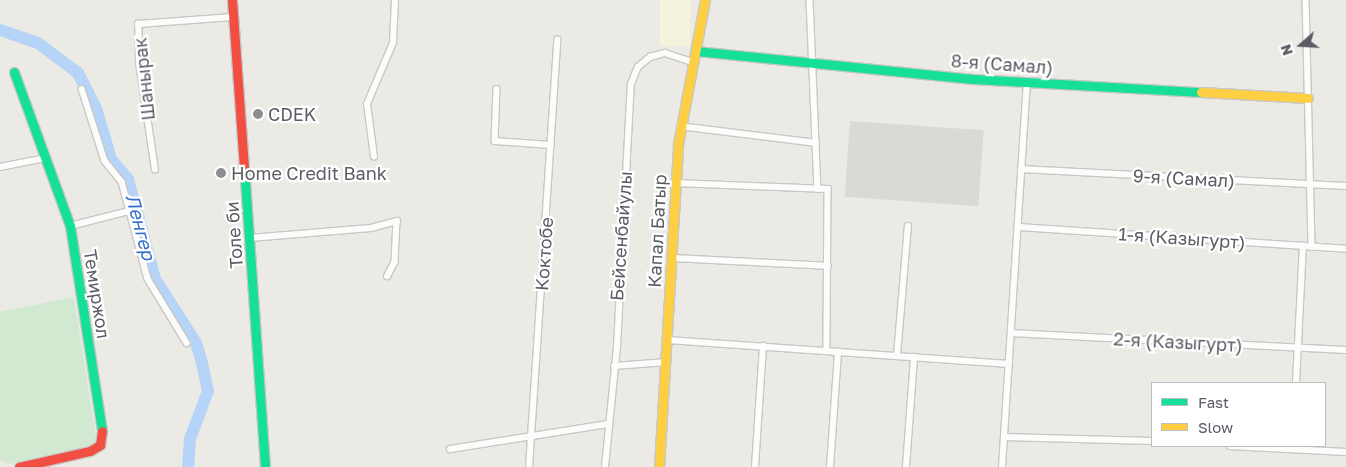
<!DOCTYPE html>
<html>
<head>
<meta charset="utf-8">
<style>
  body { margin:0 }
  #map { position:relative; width:1346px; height:467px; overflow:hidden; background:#ebeae4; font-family:"Golos Text",sans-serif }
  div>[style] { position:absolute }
  .commercial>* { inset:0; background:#f6f3dc; transform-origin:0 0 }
  .industrial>* { inset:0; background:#dbd9d4; transform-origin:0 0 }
  .green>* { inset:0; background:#d1e9d0 }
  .river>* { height:12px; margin:-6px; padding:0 6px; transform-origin:6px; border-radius:6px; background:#b6d4f7 }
  .roads { filter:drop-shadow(1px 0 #c7c8c7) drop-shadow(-1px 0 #c7c8c7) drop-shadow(0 1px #c7c8c7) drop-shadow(0 -1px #c7c8c7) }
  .street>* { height:5.5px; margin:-2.75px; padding:0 2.75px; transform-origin:2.75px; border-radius:2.75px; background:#fcfcfb }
  .fast>* { height:9px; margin:-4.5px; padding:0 4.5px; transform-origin:4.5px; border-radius:4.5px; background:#16e098 }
  .slow>* { height:9px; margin:-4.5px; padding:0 4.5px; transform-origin:4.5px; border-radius:4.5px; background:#ffcf43 }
  .jam>* { height:9px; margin:-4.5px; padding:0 4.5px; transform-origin:4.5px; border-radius:4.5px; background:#f24e42 }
  .dots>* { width:14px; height:14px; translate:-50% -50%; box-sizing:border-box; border:2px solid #fff; border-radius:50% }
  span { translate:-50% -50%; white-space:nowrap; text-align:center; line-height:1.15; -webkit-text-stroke:4.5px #fff; paint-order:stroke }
  .street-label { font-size:18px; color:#5a5d64 }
  .poi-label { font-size:18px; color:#5a5d64 }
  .left { translate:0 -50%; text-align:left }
  .water-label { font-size:19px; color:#3870ce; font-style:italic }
  .legend { position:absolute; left:1151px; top:382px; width:175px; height:65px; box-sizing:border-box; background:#fff; border:1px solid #bdbec1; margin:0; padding:6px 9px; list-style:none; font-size:15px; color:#5a5d64 }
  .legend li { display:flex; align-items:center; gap:10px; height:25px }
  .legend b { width:25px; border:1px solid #bdbec1 }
  .north { position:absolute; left:1276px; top:20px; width:50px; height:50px; -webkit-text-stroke:4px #fff; paint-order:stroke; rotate:251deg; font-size:14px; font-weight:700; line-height:20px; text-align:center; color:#5a5d64 }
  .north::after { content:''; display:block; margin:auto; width:18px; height:22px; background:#5a5d64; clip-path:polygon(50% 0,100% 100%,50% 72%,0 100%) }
</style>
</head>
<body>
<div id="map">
  <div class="commercial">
    <div style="left:660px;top:0;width:30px;height:46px"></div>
  </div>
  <div class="industrial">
    <div style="left:850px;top:121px;width:134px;height:76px;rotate:4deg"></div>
  </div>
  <div class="green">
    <div style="clip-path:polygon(74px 297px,96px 437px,92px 445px,8px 464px,0 459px,0 312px)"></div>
  </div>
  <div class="river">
    <div style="left:0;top:30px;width:40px;rotate:18.9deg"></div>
    <div style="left:38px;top:43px;width:50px;rotate:36.9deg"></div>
    <div style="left:78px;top:73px;width:39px;rotate:63deg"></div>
    <div style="left:96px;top:108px;width:53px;rotate:73.6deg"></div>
    <div style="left:111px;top:159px;width:26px;rotate:50deg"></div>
    <div style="left:128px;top:179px;width:104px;rotate:74.9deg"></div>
    <div style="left:155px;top:279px;width:76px;rotate:57.4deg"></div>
    <div style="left:196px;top:343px;width:21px;rotate:73deg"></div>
    <div style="left:202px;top:363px;width:29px;rotate:78deg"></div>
    <div style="left:208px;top:391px;width:51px;rotate:110.6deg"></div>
    <div style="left:190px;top:439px;width:28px;rotate:94deg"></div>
  </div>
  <div class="roads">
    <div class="street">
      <div style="left:810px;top:0;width:189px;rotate:87.6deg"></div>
      <div style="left:1306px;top:0;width:247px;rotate:88.6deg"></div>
      <div style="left:82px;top:89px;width:76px;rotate:72.3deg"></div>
      <div style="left:105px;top:161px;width:27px;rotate:51deg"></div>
      <div style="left:122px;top:182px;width:100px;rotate:75deg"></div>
      <div style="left:148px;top:279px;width:75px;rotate:58.6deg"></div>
      <div style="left:497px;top:89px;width:52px;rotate:92.2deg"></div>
      <div style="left:495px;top:141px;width:56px;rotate:4.1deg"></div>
      <div style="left:680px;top:126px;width:137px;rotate:7.1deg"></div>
      <div style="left:374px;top:157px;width:53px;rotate:-97.5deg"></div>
      <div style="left:367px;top:104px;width:66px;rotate:-66.9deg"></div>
      <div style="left:393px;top:43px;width:43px;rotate:-87.3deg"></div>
      <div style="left:0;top:167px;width:47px;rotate:-11.1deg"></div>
      <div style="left:1021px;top:169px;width:325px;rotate:3deg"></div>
      <div style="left:155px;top:170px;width:108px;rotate:-98.5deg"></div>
      <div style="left:139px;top:63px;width:39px;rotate:-91deg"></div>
      <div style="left:138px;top:24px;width:95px;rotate:-4.2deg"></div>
      <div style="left:676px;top:183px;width:152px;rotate:2.3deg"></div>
      <div style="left:828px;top:189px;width:162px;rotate:90.4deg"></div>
      <div style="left:70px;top:226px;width:61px;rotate:-14.3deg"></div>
      <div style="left:1018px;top:227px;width:329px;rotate:3.8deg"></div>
      <div style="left:250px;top:238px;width:121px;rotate:-4.7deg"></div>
      <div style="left:371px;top:228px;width:27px;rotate:-15deg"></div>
      <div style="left:397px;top:221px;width:41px;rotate:92.8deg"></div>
      <div style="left:395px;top:262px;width:16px;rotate:117deg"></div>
      <div style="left:671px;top:258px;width:157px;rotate:2.9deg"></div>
      <div style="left:1011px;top:333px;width:335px;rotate:2.9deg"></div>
      <div style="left:668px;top:340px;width:342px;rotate:4deg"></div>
      <div style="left:897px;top:356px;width:130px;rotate:-85.2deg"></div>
      <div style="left:614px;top:366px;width:53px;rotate:-4.3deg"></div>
      <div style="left:1296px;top:383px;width:137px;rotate:-87.1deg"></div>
      <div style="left:1004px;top:437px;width:148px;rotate:1.5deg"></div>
      <div style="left:1230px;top:446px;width:116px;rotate:3deg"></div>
      <div style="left:450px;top:449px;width:160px;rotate:-9deg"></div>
      <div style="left:529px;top:467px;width:428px;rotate:-86.2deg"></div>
      <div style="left:605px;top:467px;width:121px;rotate:-84.3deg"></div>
      <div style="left:617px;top:347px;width:263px;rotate:-87deg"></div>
      <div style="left:631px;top:84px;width:18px;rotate:-68deg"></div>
      <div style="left:638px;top:67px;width:16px;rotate:-40deg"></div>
      <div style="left:650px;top:57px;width:16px;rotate:-15deg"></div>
      <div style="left:665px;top:53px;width:29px;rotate:18deg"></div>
      <div style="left:755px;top:467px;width:121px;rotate:-86.2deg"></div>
      <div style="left:830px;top:467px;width:115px;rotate:-86deg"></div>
      <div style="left:906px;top:467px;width:110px;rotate:-85.8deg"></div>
      <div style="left:1002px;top:467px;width:385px;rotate:-86.3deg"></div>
    </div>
    <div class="fast">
      <div style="left:696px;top:51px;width:278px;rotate:5.8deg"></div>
      <div style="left:973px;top:79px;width:228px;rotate:3.3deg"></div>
      <div style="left:14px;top:72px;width:164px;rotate:70deg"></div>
      <div style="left:70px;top:226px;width:207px;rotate:81.1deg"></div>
      <div style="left:244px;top:166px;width:302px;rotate:86deg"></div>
    </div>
    <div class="slow">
      <div style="left:1201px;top:92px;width:107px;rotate:3.2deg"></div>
      <div style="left:659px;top:467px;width:324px;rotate:-86.6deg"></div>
      <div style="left:678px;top:144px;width:147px;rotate:-79.4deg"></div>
    </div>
    <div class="jam">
      <div style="left:232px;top:0;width:166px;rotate:85.9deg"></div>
      <div style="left:19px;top:467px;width:73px;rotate:-12.7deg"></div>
      <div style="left:90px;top:451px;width:12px;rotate:-31deg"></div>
      <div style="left:100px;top:445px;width:14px;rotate:-82deg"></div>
    </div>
  </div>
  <div class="dots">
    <div style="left:258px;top:114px;background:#8d8e91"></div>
    <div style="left:221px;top:173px;background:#8d8e91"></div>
  </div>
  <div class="street-label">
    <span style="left:1002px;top:64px;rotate:4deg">8-я (Самал)</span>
    <span style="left:144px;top:79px;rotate:-96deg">Шанырак</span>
    <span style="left:1184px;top:178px;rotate:3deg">9-я (Самал)</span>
    <span style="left:657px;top:231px;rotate:-87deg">Капал Батыр</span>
    <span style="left:234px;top:235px;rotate:-94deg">Толе би</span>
    <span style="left:621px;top:236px;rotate:-86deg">Бейсенбайулы</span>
    <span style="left:1182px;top:238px;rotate:4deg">1-я (Казыгурт)</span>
    <span style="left:544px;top:254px;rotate:-86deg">Коктобе</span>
    <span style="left:97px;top:294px;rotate:81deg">Темиржол</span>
    <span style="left:1178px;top:342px;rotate:3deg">2-я (Казыгурт)</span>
  </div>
  <div class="poi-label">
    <span class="left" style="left:268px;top:114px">CDEK</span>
    <span class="left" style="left:231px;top:173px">Home Credit Bank</span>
  </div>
  <div class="water-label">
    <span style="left:141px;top:227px;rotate:75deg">Ленгер</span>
  </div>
  <ul class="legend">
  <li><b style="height:6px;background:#16e098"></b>Fast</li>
  <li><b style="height:6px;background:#ffcf43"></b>Slow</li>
  </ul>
  <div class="north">N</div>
</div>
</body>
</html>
